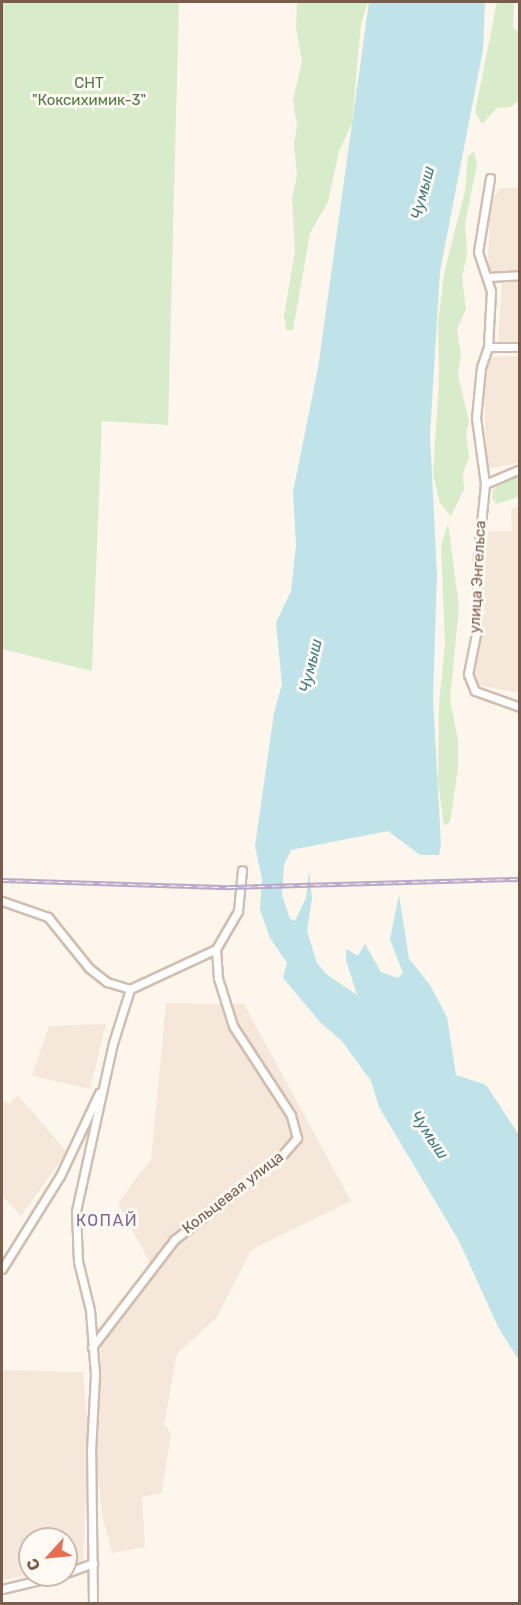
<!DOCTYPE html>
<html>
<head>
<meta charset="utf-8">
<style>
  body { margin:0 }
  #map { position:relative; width:521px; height:1605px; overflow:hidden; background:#fdf6ec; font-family:Rubik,sans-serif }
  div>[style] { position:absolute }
  .residential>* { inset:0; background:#f5e8da }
  .green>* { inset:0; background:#d8ecc9 }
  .water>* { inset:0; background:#bfe3e8 }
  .roads { filter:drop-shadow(2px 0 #d1beb0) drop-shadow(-2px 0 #d1beb0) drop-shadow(0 2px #d1beb0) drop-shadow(0 -2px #d1beb0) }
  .minor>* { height:7px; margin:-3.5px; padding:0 3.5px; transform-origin:3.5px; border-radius:3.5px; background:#fff }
  .rail>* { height:4.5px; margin-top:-2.25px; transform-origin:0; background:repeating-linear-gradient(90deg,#fffaf3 0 7px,#b9a8c9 0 14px); box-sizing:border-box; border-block:2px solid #b9a8c9 }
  span { translate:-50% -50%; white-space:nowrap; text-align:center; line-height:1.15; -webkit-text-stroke:6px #fffaf3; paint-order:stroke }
  .park-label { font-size:15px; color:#537a41 }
  .street-label { font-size:15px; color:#7a5c4d }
  .water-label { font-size:16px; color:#437c86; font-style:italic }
  .neighbourhood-label { font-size:16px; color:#846695; letter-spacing:1.5px }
  .frame { position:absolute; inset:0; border:3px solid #7a5c4d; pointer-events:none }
  .north { position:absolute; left:18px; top:1527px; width:60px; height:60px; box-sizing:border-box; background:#fffaf3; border:2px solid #cabbb1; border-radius:50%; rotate:243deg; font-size:16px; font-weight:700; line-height:24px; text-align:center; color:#7a5c4d }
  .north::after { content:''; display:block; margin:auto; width:21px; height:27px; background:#e76f51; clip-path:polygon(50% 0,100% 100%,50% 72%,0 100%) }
</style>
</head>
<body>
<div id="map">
  <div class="residential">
    <div style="clip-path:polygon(501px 188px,519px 188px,519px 271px,487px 271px,491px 200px)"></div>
    <div style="clip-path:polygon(502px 281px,519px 281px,519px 342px,498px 342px)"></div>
    <div style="clip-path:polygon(519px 356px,519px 463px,487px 469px,483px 374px,487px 357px)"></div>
    <div style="clip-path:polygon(519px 505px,519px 693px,478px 685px,473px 680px,482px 637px,487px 531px,512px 531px,511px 510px)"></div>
    <div style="clip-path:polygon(166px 1003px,244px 1004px,351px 1201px,251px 1250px,217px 1317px,177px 1354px,164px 1425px,171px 1432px,162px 1493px,142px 1497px,145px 1547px,112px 1553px,102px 1514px,97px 1464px,101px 1345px,150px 1263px,118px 1203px,151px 1159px)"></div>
    <div style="clip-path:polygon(106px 1024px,90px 1089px,32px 1076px,49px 1026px)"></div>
    <div style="clip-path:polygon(18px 1095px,67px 1152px,21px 1216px,2px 1196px,2px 1100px,9px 1104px)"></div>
    <div style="clip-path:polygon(2px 1370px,83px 1372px,88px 1430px,83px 1563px,66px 1567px,66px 1539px,30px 1539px,30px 1574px,2px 1580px)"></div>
  </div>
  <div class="green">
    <div style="clip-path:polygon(2px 2px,179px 2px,168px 425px,102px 421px,92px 671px,2px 649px)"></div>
    <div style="clip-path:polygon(297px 2px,368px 2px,361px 24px,352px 123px,339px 151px,328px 202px,310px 233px,293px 330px,286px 330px,284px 316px,295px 251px,292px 199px,297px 175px,294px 143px,297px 126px,293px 100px,302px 62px,296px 27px)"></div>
    <div style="clip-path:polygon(497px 2px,514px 2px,513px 27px,519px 33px,519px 100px,511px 107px,497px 108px,482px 124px,475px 112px)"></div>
    <div style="clip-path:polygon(474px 151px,477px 164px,465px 224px,467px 254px,462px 277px,466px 309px,457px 329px,461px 353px,458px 376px,469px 421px,466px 434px,469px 457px,463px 473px,464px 489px,451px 516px,440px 503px,433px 474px,439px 380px,438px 322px,444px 274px,465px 191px,468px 156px)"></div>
    <div style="clip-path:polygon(519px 470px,519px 497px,496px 504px,492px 498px,493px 490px)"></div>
    <div style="clip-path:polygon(448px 523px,459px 607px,450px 700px,458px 740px,458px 768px,450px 822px,444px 826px,438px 782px,439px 704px,445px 644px,441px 546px)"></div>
  </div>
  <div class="water">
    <div style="clip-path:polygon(369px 2px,485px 2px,483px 50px,440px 271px,430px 435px,437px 575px,433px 699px,441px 844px,439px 855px,420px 855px,388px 831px,291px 850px,284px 865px,282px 895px,290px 919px,295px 921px,306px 898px,309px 871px,312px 898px,307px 931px,317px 963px,326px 974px,357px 995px,346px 960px,346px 949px,358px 956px,365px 944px,381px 972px,398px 978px,403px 973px,390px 939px,399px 895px,409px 959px,430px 985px,447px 1017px,456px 1075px,486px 1085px,519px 1135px,519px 1360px,499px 1329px,459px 1241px,379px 1107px,371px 1081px,342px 1041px,321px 1023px,283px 978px,287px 963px,270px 938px,260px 910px,262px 879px,255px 846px,274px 713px,282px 684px,276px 623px,291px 591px,296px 545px,293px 492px,318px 368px)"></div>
  </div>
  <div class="roads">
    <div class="minor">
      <div style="left:490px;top:178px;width:75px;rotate:99.2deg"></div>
      <div style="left:478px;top:252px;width:41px;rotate:71.6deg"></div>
      <div style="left:491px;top:291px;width:56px;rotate:93.1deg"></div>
      <div style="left:488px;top:347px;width:21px;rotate:109deg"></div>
      <div style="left:481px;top:367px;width:51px;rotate:95.6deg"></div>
      <div style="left:476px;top:418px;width:67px;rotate:82.2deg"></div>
      <div style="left:485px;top:484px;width:80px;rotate:95.7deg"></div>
      <div style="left:477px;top:564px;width:65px;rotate:90deg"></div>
      <div style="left:477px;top:629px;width:46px;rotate:101.3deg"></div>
      <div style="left:468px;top:674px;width:18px;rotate:68deg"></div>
      <div style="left:475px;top:691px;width:48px;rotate:19.6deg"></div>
      <div style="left:487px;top:277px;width:33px;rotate:-3deg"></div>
      <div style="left:488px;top:347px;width:32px"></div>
      <div style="left:485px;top:484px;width:38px;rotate:-23deg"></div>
      <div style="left:2px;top:901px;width:49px;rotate:19.2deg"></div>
      <div style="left:48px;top:917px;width:65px;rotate:51.2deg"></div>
      <div style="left:89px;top:968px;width:23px;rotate:38deg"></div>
      <div style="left:107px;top:982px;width:24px;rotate:17deg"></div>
      <div style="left:130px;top:989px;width:95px;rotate:-24.9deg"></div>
      <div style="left:216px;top:949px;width:44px;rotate:-59.9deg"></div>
      <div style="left:238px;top:911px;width:41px;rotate:-84.4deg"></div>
      <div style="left:2px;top:1269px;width:110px;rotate:-58.1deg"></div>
      <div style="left:60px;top:1176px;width:92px;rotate:-64.8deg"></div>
      <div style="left:92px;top:1347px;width:135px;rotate:-52.5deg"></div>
      <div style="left:174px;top:1240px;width:140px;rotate:-38.3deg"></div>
      <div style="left:284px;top:1153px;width:20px;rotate:-49deg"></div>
      <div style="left:297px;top:1138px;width:24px;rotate:-105deg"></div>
      <div style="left:291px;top:1115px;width:106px;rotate:-123.1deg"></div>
      <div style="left:233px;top:1026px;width:50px;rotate:-107.4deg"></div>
      <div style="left:218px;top:978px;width:29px;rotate:-94deg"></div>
      <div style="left:66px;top:1573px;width:29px;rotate:-20deg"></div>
      <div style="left:2px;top:1589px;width:61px;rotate:-13.3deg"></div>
      <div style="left:93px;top:1604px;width:153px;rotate:-90.7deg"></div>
      <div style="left:91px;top:1451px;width:77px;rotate:-87deg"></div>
      <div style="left:95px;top:1374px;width:64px;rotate:-94.5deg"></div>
      <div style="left:90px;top:1310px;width:50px;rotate:-103.8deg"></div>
      <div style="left:78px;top:1261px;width:50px;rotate:-92.3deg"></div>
      <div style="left:76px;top:1211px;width:172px;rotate:-77.6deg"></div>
      <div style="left:113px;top:1043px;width:57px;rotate:-72.5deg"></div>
    </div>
  </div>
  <div class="rail">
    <div style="left:2px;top:880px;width:228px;rotate:1.8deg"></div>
    <div style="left:230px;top:887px;width:290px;rotate:-1.6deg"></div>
  </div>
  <div class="park-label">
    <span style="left:89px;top:92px">СНТ<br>"Коксихимик-3"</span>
  </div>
  <div class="street-label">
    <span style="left:478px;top:577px;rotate:-87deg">улица Энгельса</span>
    <span style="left:233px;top:1193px;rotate:-38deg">Кольцевая улица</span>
  </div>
  <div class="water-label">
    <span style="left:423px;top:193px;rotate:-76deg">Чумыш</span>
    <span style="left:311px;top:666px;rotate:-77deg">Чумыш</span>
    <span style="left:429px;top:1135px;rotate:56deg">Чумыш</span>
  </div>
  <div class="neighbourhood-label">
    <span style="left:107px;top:1221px">КОПАЙ</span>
  </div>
  <div class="frame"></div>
  <div class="north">С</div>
</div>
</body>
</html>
